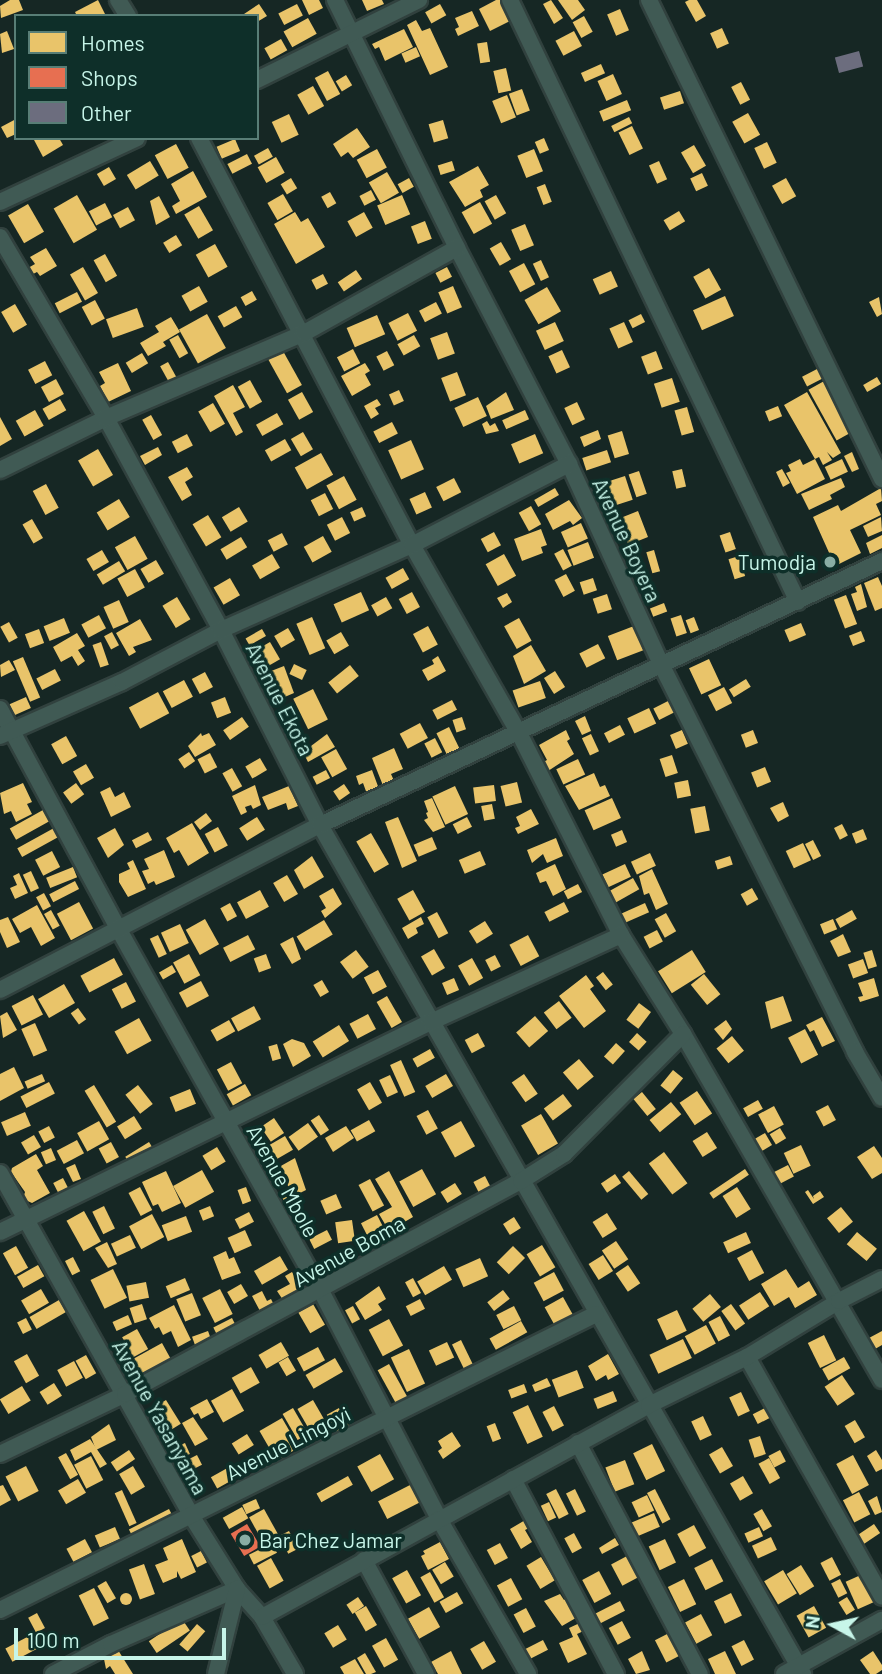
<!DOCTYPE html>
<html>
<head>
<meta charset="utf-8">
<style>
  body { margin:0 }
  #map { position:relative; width:882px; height:1674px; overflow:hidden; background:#162724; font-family:Barlow,sans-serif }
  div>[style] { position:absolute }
  .homes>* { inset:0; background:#e9c46a; transform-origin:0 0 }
  .round { border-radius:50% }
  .shops>* { inset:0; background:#e76f51; transform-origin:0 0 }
  .building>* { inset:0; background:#6c6d7e; transform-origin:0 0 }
  .roads { filter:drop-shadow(2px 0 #31413e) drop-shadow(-2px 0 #31413e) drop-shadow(0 2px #31413e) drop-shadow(0 -2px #31413e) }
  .minor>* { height:16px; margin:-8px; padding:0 8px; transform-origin:8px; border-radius:8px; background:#405a54 }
  .dots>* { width:19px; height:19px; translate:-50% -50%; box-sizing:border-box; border:4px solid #0e2f29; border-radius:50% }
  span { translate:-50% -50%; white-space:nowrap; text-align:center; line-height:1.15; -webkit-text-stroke:7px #0e2f29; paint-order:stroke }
  .street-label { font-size:21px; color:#c7f5e9 }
  .poi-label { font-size:21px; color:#c7f5e9 }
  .right { translate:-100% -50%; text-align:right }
  .left { translate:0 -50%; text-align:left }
  .legend { position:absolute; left:14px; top:14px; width:245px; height:126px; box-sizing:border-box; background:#0e2f29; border:2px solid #587e76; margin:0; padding:9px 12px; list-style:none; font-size:21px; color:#c7f5e9 }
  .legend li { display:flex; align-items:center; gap:14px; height:35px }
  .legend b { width:35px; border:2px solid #587e76 }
  .north { position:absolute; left:798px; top:1590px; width:70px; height:70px; -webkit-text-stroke:5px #0e2f29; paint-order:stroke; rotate:278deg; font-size:19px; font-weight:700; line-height:28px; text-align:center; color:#c7f5e9 }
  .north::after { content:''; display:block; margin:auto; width:24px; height:32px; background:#c7f5e9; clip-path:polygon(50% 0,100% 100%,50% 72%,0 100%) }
  .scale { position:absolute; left:14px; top:1628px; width:212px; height:32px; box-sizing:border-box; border:4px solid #c7f5e9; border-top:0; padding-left:9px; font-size:21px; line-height:24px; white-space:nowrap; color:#c7f5e9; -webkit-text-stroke:5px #0e2f29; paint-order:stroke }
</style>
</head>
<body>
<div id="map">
  <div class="homes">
    <div style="clip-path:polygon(10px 0,19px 0,23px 10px,1px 18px,0 6px)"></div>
    <div style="clip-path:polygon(98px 0,106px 16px,77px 16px,75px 12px)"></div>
    <div style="clip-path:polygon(302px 0,319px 0,323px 8px,309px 15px)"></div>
    <div style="clip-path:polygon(362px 0,382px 0,384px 4px,367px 11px)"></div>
    <div style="clip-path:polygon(496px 0,505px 0,514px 19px,490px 31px,479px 9px)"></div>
    <div style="clip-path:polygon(551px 0,563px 18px,554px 24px,543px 4px)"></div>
    <div style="clip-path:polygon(558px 0,578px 0,585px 10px,572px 20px)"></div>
    <div style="clip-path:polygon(689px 0,697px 0,706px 16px,696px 22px,685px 2px)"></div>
    <div style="clip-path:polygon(259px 4px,267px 16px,257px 22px,257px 16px,241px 16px)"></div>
    <div style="left:297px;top:4px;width:13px;height:21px;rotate:63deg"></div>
    <div style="left:440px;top:4px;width:13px;height:17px;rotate:61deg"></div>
    <div style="left:620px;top:9px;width:23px;height:14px;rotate:67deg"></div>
    <div style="clip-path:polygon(472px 11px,479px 26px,458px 36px,455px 29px,459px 27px,455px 18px)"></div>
    <div style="left:584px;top:16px;width:18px;height:13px;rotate:61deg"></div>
    <div style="left:308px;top:18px;width:18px;height:28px;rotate:61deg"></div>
    <div style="clip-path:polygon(416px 20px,422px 31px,430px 28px,448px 67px,430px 75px,407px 25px)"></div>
    <div style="left:722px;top:28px;width:17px;height:13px;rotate:66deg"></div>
    <div style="clip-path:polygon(404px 29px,413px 47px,385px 61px,379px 47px,375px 49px,372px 44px)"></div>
    <div style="clip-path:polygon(7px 31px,14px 49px,2px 53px,0 34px)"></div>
    <div style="left:574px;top:31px;width:17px;height:21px;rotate:62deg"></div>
    <div style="left:281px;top:39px;width:13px;height:19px;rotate:61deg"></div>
    <div style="left:487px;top:42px;width:20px;height:10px;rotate:81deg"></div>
    <div style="left:416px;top:47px;width:10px;height:16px;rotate:66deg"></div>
    <div style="left:601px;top:64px;width:10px;height:22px;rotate:66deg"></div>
    <div style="left:506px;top:68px;width:23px;height:13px;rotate:77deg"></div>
    <div style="left:328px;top:71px;width:26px;height:15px;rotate:62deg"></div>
    <div style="left:613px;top:74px;width:22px;height:17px;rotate:66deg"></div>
    <div style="left:346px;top:75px;width:12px;height:12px;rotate:59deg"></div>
    <div style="left:741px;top:82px;width:20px;height:11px;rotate:63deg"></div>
    <div style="left:313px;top:86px;width:23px;height:18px;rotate:61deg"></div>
    <div style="left:522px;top:89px;width:23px;height:14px;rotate:70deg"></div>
    <div style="left:680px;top:91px;width:13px;height:21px;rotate:72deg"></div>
    <div style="left:507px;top:95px;width:24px;height:16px;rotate:68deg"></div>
    <div style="left:627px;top:100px;width:11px;height:30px;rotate:68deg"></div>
    <div style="left:748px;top:113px;width:25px;height:18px;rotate:61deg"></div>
    <div style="left:289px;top:114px;width:23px;height:19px;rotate:65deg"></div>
    <div style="left:629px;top:117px;width:7px;height:20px;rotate:63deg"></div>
    <div style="clip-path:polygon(16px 119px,16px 134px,7px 138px,1px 127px)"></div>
    <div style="left:443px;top:120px;width:19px;height:15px;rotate:74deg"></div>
    <div style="left:632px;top:126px;width:25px;height:15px;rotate:64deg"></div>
    <div style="clip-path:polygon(357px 128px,370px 147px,353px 158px,348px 152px,341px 157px,333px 144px)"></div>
    <div style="clip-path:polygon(33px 138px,59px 138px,63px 145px,43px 157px)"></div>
    <div style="left:544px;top:138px;width:13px;height:10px;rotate:67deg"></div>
    <div style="left:235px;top:139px;width:13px;height:20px;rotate:67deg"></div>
    <div style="left:767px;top:142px;width:23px;height:14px;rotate:65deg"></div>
    <div style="left:176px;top:144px;width:27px;height:24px;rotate:62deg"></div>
    <div style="left:694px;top:145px;width:24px;height:15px;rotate:60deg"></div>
    <div style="left:268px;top:148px;width:10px;height:16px;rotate:61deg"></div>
    <div style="left:377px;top:149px;width:21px;height:23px;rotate:62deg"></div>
    <div style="left:534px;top:149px;width:24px;height:18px;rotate:68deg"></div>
    <div style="left:247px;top:154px;width:11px;height:22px;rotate:63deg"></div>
    <div style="left:276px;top:157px;width:18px;height:21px;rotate:61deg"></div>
    <div style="left:150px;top:161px;width:17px;height:27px;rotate:59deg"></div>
    <div style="left:452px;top:161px;width:10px;height:15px;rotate:73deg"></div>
    <div style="left:659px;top:161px;width:20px;height:11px;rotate:66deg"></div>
    <div style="clip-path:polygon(478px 166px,489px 185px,480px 190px,483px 197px,465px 207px,449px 182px)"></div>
    <div style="left:109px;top:167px;width:14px;height:14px;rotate:60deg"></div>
    <div style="clip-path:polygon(193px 171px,207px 197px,176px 214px,172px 206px,180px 201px,171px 184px)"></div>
    <div style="left:387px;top:172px;width:24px;height:21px;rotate:60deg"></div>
    <div style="left:702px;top:173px;width:14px;height:13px;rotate:65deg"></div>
    <div style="left:291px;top:178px;width:12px;height:12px;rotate:59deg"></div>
    <div style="left:409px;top:178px;width:10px;height:13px;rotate:61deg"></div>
    <div style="left:786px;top:178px;width:21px;height:16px;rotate:61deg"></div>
    <div style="left:545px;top:184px;width:19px;height:9px;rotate:69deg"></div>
    <div style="left:371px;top:190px;width:11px;height:13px;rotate:63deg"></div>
    <div style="left:330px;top:192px;width:13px;height:10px;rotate:61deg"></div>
    <div style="left:283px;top:194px;width:20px;height:18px;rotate:60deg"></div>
    <div style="left:77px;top:195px;width:40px;height:27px;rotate:60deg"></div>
    <div style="left:402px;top:195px;width:21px;height:27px;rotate:67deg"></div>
    <div style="left:496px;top:195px;width:21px;height:13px;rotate:61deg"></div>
    <div style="clip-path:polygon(159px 196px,170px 217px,156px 225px,150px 201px)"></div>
    <div style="left:480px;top:202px;width:25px;height:21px;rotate:61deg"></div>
    <div style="left:105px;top:203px;width:16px;height:18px;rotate:63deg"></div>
    <div style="left:28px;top:204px;width:32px;height:23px;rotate:60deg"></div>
    <div style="left:199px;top:206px;width:28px;height:17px;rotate:60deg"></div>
    <div style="left:128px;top:207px;width:15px;height:17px;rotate:62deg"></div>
    <div style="left:679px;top:211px;width:12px;height:18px;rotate:59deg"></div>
    <div style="clip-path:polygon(295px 212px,301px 222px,308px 218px,325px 247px,296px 264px,274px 224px)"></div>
    <div style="left:364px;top:212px;width:18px;height:19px;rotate:61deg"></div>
    <div style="left:425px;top:221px;width:19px;height:15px;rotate:69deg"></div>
    <div style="left:525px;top:224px;width:23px;height:15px;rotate:67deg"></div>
    <div style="left:176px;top:235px;width:12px;height:15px;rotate:59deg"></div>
    <div style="left:501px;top:242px;width:20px;height:13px;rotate:60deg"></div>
    <div style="left:215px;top:244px;width:26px;height:22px;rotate:61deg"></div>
    <div style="clip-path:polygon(46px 248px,57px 266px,40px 276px,37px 272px,31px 275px,28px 268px,35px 264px,30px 257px)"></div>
    <div style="left:105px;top:254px;width:25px;height:13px;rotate:61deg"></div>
    <div style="left:541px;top:260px;width:19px;height:9px;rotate:65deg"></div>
    <div style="left:524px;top:263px;width:24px;height:17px;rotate:62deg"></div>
    <div style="left:83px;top:267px;width:30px;height:15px;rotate:60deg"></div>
    <div style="left:447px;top:267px;width:11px;height:13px;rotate:63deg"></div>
    <div style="left:709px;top:268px;width:25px;height:18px;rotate:61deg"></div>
    <div style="left:356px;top:270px;width:11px;height:22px;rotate:56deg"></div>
    <div style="left:611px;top:271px;width:17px;height:20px;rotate:66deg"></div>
    <div style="left:323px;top:274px;width:11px;height:13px;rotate:63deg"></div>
    <div style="left:199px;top:286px;width:18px;height:20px;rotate:61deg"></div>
    <div style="left:453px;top:286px;width:23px;height:16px;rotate:67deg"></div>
    <div style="left:547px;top:287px;width:28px;height:26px;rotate:60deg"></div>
    <div style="left:252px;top:291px;width:10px;height:13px;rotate:61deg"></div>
    <div style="left:77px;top:292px;width:11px;height:25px;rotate:63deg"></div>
    <div style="left:725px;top:296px;width:22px;height:35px;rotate:66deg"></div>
    <div style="clip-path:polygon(879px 297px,882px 314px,877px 317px,869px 302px)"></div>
    <div style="left:95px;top:300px;width:21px;height:15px;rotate:62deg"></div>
    <div style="left:436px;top:302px;width:13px;height:19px;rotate:63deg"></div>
    <div style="left:15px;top:304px;width:24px;height:16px;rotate:60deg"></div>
    <div style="left:236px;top:306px;width:13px;height:21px;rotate:61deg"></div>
    <div style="left:137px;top:308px;width:20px;height:33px;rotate:70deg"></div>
    <div style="left:408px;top:313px;width:20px;height:22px;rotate:63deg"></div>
    <div style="left:207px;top:314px;width:39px;height:32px;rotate:61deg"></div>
    <div style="left:641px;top:314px;width:9px;height:14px;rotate:63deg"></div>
    <div style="left:377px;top:315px;width:21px;height:33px;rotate:67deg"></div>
    <div style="clip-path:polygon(171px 317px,180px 332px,163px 342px,166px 346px,148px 356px,140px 343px,159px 332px,155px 326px)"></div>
    <div style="left:555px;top:322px;width:21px;height:21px;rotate:65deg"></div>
    <div style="left:624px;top:322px;width:22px;height:16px;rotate:66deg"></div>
    <div style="left:447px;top:332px;width:23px;height:18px;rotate:70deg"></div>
    <div style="left:178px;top:335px;width:21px;height:10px;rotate:61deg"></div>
    <div style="left:414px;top:335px;width:13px;height:19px;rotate:61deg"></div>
    <div style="left:353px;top:349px;width:16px;height:18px;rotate:63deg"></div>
    <div style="left:562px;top:350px;width:19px;height:15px;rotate:65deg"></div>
    <div style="left:283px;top:351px;width:39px;height:17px;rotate:61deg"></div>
    <div style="left:387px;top:351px;width:16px;height:12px;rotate:63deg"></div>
    <div style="left:656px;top:351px;width:19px;height:16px;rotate:69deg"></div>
    <div style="left:142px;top:353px;width:12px;height:19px;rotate:59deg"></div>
    <div style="left:45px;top:361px;width:16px;height:19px;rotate:63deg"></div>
    <div style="left:168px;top:362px;width:18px;height:9px;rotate:61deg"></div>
    <div style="clip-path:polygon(118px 363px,131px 391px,108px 402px,100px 386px,105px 383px,99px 372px)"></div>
    <div style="clip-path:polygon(365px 363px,370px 371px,365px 374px,371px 385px,352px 396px,341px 376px)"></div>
    <div style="left:819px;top:368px;width:11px;height:19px;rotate:63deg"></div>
    <div style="left:457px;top:372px;width:25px;height:17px;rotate:69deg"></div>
    <div style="left:877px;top:377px;width:8px;height:16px;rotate:60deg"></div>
    <div style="left:672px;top:378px;width:25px;height:19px;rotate:72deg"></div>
    <div style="left:56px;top:379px;width:17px;height:17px;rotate:62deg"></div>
    <div style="left:250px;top:380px;width:25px;height:14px;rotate:61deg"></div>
    <div style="left:826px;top:380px;width:58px;height:20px;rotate:61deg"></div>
    <div style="clip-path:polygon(233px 385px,245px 407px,233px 413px,243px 432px,236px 436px,214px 396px)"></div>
    <div style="left:399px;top:390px;width:12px;height:11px;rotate:66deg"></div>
    <div style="left:302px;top:392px;width:23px;height:16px;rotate:61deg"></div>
    <div style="clip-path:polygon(506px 392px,514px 410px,491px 419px,486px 406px)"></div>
    <div style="clip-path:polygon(807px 392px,841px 453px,833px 458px,827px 452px,832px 460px,823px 465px,819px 457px,815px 459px,784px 405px)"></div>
    <div style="left:478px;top:397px;width:21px;height:26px;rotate:65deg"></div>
    <div style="left:60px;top:399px;width:13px;height:20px;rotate:61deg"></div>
    <div style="clip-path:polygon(377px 399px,381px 405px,375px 408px,379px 414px,371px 419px,364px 406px)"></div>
    <div style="left:577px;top:402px;width:19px;height:14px;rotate:65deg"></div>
    <div style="left:213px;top:403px;width:24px;height:17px;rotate:60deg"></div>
    <div style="left:778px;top:406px;width:11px;height:14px;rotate:68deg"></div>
    <div style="left:687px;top:407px;width:26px;height:13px;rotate:74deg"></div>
    <div style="left:35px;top:410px;width:18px;height:22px;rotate:61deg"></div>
    <div style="left:525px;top:410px;width:10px;height:25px;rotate:66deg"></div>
    <div style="left:277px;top:413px;width:13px;height:24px;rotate:61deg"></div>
    <div style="left:151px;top:415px;width:23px;height:10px;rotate:61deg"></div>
    <div style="clip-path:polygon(0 417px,12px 439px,0 446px)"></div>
    <div style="clip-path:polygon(487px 421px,490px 426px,495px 423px,499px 431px,486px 434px,482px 424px)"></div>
    <div style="left:392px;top:422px;width:13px;height:21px;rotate:63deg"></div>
    <div style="clip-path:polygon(598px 430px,601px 439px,584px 447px,580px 437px)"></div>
    <div style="left:622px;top:431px;width:24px;height:15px;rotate:73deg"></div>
    <div style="left:303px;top:432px;width:20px;height:14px;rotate:60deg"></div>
    <div style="left:187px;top:434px;width:13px;height:17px;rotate:63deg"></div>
    <div style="left:535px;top:434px;width:21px;height:26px;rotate:67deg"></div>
    <div style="left:285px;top:439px;width:13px;height:23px;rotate:61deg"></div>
    <div style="left:411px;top:440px;width:32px;height:25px;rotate:66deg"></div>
    <div style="clip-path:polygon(158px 447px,162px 455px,145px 465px,140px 456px)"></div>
    <div style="left:98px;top:449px;width:30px;height:23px;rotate:60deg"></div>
    <div style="left:607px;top:450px;width:13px;height:26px;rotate:72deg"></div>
    <div style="clip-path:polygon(852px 452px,859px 469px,852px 472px,844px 456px)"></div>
    <div style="left:321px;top:453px;width:25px;height:30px;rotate:61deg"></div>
    <div style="clip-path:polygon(800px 459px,803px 465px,815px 459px,825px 479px,797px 494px,786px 473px,791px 471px,788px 465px)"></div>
    <div style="left:842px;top:459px;width:14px;height:19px;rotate:65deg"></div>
    <div style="clip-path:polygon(187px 467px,193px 477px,185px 482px,192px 495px,182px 501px,168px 477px)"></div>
    <div style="left:682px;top:469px;width:18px;height:10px;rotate:77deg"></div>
    <div style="clip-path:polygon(782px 469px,790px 483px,783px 487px,776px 472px)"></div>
    <div style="left:639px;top:471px;width:24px;height:11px;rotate:71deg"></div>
    <div style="left:344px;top:476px;width:27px;height:20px;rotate:62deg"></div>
    <div style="left:625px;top:476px;width:25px;height:22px;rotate:72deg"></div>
    <div style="left:454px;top:478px;width:16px;height:20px;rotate:63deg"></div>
    <div style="clip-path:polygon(841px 478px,845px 487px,830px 495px,832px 499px,809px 510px,801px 494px)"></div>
    <div style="left:46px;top:484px;width:27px;height:15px;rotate:62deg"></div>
    <div style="left:555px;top:488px;width:8px;height:24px;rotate:60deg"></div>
    <div style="clip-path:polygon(881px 488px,882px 501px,876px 504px,881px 515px,850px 530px,861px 553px,835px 566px,813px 517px,838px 505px,841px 511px)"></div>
    <div style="left:425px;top:492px;width:17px;height:17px;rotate:66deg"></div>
    <div style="left:325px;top:493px;width:18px;height:16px;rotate:63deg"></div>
    <div style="left:119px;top:499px;width:21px;height:26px;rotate:59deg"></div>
    <div style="clip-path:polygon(569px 500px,582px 518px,573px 525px,570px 521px,553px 530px,545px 514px)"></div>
    <div style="left:531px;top:506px;width:21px;height:14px;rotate:61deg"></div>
    <div style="left:239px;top:507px;width:17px;height:20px;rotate:59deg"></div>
    <div style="left:362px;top:507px;width:10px;height:13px;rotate:66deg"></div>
    <div style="clip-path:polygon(638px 511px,648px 537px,628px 545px,625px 534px,618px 537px,615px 527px,620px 523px,615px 525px,613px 521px)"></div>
    <div style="left:208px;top:515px;width:26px;height:18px;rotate:59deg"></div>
    <div style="left:342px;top:517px;width:18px;height:17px;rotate:63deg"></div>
    <div style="clip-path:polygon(881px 517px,882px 531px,868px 537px,863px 526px)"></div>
    <div style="left:32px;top:519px;width:22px;height:11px;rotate:60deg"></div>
    <div style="left:581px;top:523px;width:17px;height:22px;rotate:66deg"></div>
    <div style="clip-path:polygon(541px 529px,547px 545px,541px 547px,543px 553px,522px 561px,514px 539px)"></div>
    <div style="left:494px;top:532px;width:15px;height:15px;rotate:62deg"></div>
    <div style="left:730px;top:532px;width:18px;height:11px;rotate:71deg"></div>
    <div style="left:282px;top:533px;width:13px;height:16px;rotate:63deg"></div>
    <div style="clip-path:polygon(882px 535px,882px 548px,870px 554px,866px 543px)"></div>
    <div style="left:135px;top:536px;width:26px;height:23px;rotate:61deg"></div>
    <div style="left:323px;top:536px;width:18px;height:22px;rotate:61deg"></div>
    <div style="left:241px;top:537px;width:12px;height:24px;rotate:59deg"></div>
    <div style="left:588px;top:542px;width:17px;height:22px;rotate:69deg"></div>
    <div style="left:563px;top:549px;width:19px;height:10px;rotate:62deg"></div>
    <div style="left:102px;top:550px;width:14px;height:18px;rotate:60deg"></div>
    <div style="left:654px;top:550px;width:22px;height:8px;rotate:74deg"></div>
    <div style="left:272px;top:554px;width:16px;height:23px;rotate:60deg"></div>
    <div style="left:504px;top:554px;width:25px;height:21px;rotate:61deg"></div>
    <div style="left:739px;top:556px;width:21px;height:11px;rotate:73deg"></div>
    <div style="left:156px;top:560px;width:16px;height:18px;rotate:60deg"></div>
    <div style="left:119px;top:561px;width:12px;height:26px;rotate:59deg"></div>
    <div style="left:403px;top:568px;width:13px;height:20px;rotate:61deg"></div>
    <div style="left:135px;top:569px;width:21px;height:20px;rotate:62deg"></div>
    <div style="left:566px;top:574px;width:19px;height:13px;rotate:62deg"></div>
    <div style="clip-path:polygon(878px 577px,882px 586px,882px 608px,875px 611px,864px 583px)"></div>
    <div style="left:230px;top:578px;width:20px;height:19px;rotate:60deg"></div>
    <div style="left:593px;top:578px;width:13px;height:14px;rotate:72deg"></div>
    <div style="clip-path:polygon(861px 584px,867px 607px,857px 611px,851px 594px,857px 592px,855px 587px)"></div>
    <div style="left:361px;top:592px;width:20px;height:30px;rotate:66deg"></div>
    <div style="left:412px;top:592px;width:17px;height:15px;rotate:62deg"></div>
    <div style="clip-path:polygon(507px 593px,512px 602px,503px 608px,497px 598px)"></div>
    <div style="left:607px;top:594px;width:16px;height:15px;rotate:72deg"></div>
    <div style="left:846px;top:595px;width:31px;height:13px;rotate:69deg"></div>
    <div style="left:177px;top:597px;width:26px;height:17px;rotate:59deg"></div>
    <div style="left:386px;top:597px;width:13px;height:17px;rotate:61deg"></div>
    <div style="left:119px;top:600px;width:24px;height:17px;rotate:66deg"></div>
    <div style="left:664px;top:603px;width:9px;height:15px;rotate:69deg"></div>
    <div style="left:99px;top:615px;width:15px;height:20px;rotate:62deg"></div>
    <div style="left:681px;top:615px;width:19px;height:11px;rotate:72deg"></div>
    <div style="left:312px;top:617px;width:34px;height:17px;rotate:67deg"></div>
    <div style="left:694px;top:617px;width:14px;height:9px;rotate:69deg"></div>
    <div style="left:64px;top:618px;width:16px;height:22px;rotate:68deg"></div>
    <div style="left:519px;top:618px;width:26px;height:17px;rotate:61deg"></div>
    <div style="clip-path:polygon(140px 619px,152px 640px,133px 647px,136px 652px,129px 656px,116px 633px)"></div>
    <div style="left:9px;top:622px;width:18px;height:10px;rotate:61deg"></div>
    <div style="left:801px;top:623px;width:13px;height:18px;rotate:67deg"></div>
    <div style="left:428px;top:626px;width:21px;height:17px;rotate:62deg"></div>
    <div style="left:634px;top:626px;width:26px;height:28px;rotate:69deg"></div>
    <div style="left:288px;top:628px;width:14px;height:16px;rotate:60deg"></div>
    <div style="left:39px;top:629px;width:15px;height:15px;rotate:70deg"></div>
    <div style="left:262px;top:629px;width:8px;height:19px;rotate:60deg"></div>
    <div style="left:861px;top:631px;width:11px;height:13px;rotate:68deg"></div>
    <div style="left:112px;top:632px;width:15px;height:9px;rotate:62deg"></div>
    <div style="left:341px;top:632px;width:16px;height:17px;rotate:60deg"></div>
    <div style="clip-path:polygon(77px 633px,85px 646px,78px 650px,85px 661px,78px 666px,72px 656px,61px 662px,53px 647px)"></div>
    <div style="left:101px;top:642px;width:24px;height:9px;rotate:71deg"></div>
    <div style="left:270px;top:642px;width:20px;height:18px;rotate:60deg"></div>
    <div style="left:598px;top:644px;width:16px;height:21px;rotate:63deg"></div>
    <div style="clip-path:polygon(531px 645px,546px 671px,524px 684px,513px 656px)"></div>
    <div style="clip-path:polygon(438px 656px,446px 671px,428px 681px,422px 670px,434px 664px,432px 660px)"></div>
    <div style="left:23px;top:657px;width:44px;height:11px;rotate:67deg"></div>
    <div style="left:709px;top:659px;width:29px;height:22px;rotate:65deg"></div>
    <div style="clip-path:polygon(9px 660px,15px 670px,1px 677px,0 665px)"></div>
    <div style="left:294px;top:664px;width:14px;height:11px;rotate:25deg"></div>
    <div style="left:350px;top:665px;width:14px;height:28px;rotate:51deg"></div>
    <div style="clip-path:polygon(284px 666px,294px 693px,280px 699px,266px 673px)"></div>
    <div style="left:55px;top:669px;width:13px;height:21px;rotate:63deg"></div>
    <div style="left:555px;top:671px;width:19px;height:13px;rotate:58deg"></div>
    <div style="left:205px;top:672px;width:17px;height:15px;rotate:62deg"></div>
    <div style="left:746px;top:679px;width:9px;height:20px;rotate:58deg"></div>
    <div style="left:184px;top:680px;width:19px;height:24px;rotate:62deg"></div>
    <div style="left:540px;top:681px;width:18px;height:29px;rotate:71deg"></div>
    <div style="left:724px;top:687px;width:18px;height:18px;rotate:63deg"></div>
    <div style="left:313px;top:689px;width:34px;height:22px;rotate:64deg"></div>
    <div style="left:158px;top:692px;width:24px;height:33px;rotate:62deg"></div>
    <div style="left:26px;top:697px;width:12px;height:18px;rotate:66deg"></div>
    <div style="left:225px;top:697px;width:17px;height:15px;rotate:69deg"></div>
    <div style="left:672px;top:699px;width:13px;height:21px;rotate:63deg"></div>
    <div style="left:452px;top:700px;width:11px;height:22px;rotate:63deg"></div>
    <div style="left:649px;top:708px;width:17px;height:24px;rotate:65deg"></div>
    <div style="clip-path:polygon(585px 716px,591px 731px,582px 735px,575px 721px)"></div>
    <div style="left:242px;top:717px;width:12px;height:23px;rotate:55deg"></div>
    <div style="left:462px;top:717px;width:13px;height:10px;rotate:72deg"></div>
    <div style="left:420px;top:723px;width:17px;height:23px;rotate:62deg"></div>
    <div style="left:620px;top:725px;width:11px;height:18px;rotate:63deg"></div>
    <div style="left:449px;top:727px;width:25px;height:14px;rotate:64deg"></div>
    <div style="clip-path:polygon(566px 730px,570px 739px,567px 741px,574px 754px,545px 773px,540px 764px,547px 760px,539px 745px)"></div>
    <div style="left:682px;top:730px;width:15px;height:13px;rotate:67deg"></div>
    <div style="left:753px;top:730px;width:14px;height:13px;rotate:69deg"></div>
    <div style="clip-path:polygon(201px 733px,202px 736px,209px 733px,216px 745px,195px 757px,188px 746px)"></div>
    <div style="clip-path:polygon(327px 734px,335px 747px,308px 762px,303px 752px)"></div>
    <div style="left:591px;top:734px;width:19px;height:10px;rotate:65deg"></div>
    <div style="left:66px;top:736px;width:23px;height:17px;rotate:61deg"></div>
    <div style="left:435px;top:738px;width:16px;height:12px;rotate:63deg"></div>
    <div style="clip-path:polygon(394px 748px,403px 769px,391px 774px,395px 783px,384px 788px,372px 758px)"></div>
    <div style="left:336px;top:749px;width:23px;height:17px;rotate:61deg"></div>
    <div style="left:189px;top:752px;width:11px;height:13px;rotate:56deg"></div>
    <div style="left:210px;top:753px;width:16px;height:14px;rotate:63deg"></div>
    <div style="left:672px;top:755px;width:19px;height:13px;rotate:72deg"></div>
    <div style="left:260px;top:758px;width:14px;height:17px;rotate:60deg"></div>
    <div style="left:578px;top:759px;width:17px;height:24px;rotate:65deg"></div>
    <div style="left:86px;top:764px;width:16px;height:15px;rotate:60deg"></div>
    <div style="left:765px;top:767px;width:16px;height:15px;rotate:68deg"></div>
    <div style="left:232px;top:768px;width:21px;height:11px;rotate:61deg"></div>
    <div style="left:326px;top:770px;width:9px;height:15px;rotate:63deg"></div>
    <div style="clip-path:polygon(372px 770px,379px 789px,367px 794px,363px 783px,359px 785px,356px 776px)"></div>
    <div style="clip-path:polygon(594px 773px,600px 787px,605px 785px,610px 796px,579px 810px,565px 786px)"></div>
    <div style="left:688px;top:780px;width:16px;height:14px;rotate:79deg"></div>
    <div style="left:517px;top:782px;width:21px;height:17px;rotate:76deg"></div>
    <div style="clip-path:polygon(23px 783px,32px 802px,27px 804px,32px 814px,16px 822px,11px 811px,4px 814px,0 793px)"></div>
    <div style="left:76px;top:783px;width:14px;height:16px;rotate:54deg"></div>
    <div style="left:344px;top:784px;width:11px;height:13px;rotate:56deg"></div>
    <div style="clip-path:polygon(255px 785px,261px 805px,253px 809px,251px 805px,245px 807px,247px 812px,241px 815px,232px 796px)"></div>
    <div style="left:494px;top:785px;width:16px;height:21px;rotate:83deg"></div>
    <div style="clip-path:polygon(289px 786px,298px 806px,288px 810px,286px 803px,268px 810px,262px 797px)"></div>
    <div style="left:455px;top:786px;width:31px;height:25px;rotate:65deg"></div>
    <div style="clip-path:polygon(110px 787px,115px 797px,124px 792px,131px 807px,111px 817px,100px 792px)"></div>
    <div style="clip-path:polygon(432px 798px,445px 827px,433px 832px,424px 820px,428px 818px,426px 813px,428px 812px,424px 801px)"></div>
    <div style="left:612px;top:798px;width:22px;height:30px;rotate:66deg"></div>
    <div style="clip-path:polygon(783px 802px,789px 816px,778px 822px,770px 808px)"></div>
    <div style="left:492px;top:804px;width:15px;height:11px;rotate:79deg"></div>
    <div style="left:705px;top:806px;width:25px;height:15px;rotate:79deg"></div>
    <div style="clip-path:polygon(531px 809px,539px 824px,518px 834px,515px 828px,520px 826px,516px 817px)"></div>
    <div style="left:43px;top:810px;width:13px;height:38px;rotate:61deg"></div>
    <div style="left:206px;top:813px;width:10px;height:15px;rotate:53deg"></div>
    <div style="left:257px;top:817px;width:15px;height:21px;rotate:58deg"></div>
    <div style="clip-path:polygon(398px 817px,417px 861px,402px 868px,385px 822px)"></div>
    <div style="left:467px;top:817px;width:11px;height:16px;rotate:63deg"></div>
    <div style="clip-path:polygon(192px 823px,209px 853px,188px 866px,179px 850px,174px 853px,166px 838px)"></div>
    <div style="left:842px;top:824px;width:13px;height:9px;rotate:63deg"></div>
    <div style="left:218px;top:827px;width:21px;height:15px;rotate:62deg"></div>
    <div style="left:54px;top:828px;width:10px;height:42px;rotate:61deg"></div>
    <div style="clip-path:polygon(115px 828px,124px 845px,108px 858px,97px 838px)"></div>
    <div style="left:863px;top:829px;width:11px;height:12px;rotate:68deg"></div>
    <div style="left:622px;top:830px;width:13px;height:12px;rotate:67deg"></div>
    <div style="left:148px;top:832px;width:9px;height:18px;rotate:63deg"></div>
    <div style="left:371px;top:833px;width:36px;height:17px;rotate:60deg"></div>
    <div style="left:432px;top:837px;width:13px;height:20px;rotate:67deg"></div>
    <div style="clip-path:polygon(556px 838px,563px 856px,547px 863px,543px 854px,532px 863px,527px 850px)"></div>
    <div style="left:813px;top:840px;width:18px;height:9px;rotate:63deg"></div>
    <div style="left:803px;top:843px;width:19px;height:19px;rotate:65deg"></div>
    <div style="clip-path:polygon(164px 850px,175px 877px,156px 885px,154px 881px,148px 884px,142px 871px,149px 869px,144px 859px)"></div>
    <div style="left:52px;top:851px;width:18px;height:19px;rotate:63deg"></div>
    <div style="left:480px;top:851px;width:15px;height:23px;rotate:67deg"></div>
    <div style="left:650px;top:853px;width:14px;height:21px;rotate:65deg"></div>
    <div style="clip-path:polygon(312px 856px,324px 877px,304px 889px,294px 870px)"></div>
    <div style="left:730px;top:856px;width:9px;height:16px;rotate:72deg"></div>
    <div style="clip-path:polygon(133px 860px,146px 889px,128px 897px,119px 882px,119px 874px,130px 869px,127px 863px)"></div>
    <div style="clip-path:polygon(555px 864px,566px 889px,553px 896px,546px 881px,540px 883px,536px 873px)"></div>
    <div style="left:625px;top:864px;width:14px;height:25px;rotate:65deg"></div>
    <div style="left:73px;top:867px;width:11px;height:29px;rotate:68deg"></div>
    <div style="clip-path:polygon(652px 869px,668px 904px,656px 910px,649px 893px,644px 895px,639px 876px)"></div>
    <div style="left:31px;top:871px;width:19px;height:9px;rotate:65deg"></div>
    <div style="clip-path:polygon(19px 873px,28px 893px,15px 899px,10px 888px,17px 885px,13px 876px)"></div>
    <div style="left:287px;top:875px;width:22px;height:16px;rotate:60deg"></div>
    <div style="left:633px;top:878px;width:13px;height:29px;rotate:61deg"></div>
    <div style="left:75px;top:881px;width:9px;height:29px;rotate:63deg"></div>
    <div style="left:578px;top:884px;width:9px;height:16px;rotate:63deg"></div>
    <div style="clip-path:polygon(333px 888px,342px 904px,325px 918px,321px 911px,326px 908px,319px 896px)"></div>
    <div style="left:752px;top:888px;width:13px;height:13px;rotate:61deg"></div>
    <div style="left:260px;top:890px;width:19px;height:26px;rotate:62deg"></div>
    <div style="left:413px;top:890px;width:25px;height:18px;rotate:61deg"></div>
    <div style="left:44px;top:893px;width:15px;height:9px;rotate:62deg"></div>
    <div style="left:79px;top:902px;width:30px;height:25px;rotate:62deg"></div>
    <div style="left:564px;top:902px;width:11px;height:22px;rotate:63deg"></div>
    <div style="left:230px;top:903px;width:15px;height:11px;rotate:62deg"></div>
    <div style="left:645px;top:903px;width:10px;height:30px;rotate:66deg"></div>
    <div style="clip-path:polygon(37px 905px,55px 938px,41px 946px,31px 927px,20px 933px,12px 919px)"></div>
    <div style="left:51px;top:910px;width:18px;height:8px;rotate:61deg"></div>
    <div style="left:852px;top:910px;width:10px;height:19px;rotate:61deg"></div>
    <div style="left:437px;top:912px;width:24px;height:11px;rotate:62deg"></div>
    <div style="left:666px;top:913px;width:21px;height:13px;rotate:61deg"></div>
    <div style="clip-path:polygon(8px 917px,20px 942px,7px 948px,0 932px,0 920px)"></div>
    <div style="clip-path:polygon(421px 917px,424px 924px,416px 928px,418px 933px,408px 939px,402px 928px)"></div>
    <div style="left:205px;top:919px;width:29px;height:22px;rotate:61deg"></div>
    <div style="left:833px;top:919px;width:11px;height:14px;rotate:68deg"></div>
    <div style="left:324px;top:920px;width:17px;height:32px;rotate:59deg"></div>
    <div style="left:485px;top:921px;width:15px;height:19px;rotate:58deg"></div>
    <div style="left:180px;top:924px;width:21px;height:21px;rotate:65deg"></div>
    <div style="left:657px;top:930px;width:13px;height:15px;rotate:63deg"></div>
    <div style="clip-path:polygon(843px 934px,851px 952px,838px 957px,830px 941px)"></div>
    <div style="left:158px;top:935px;width:21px;height:9px;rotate:65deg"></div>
    <div style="left:248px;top:935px;width:16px;height:28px;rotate:63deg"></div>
    <div style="left:528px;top:935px;width:24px;height:21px;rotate:62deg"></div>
    <div style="clip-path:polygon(293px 937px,301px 959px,292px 964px,280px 944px)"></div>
    <div style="left:434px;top:949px;width:22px;height:15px;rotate:60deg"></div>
    <div style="left:356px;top:950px;width:21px;height:20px;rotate:53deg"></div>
    <div style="left:692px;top:950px;width:26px;height:40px;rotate:58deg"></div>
    <div style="left:872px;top:950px;width:17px;height:9px;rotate:73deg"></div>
    <div style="left:189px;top:954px;width:24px;height:18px;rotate:62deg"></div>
    <div style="left:266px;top:954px;width:15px;height:13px;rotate:70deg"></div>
    <div style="left:495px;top:955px;width:13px;height:11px;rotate:63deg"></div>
    <div style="left:114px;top:958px;width:19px;height:38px;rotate:62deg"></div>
    <div style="left:472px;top:958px;width:23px;height:16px;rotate:61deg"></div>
    <div style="left:863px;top:959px;width:15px;height:16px;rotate:70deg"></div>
    <div style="left:172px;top:965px;width:8px;height:15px;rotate:60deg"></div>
    <div style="left:378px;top:970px;width:19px;height:16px;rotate:62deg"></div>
    <div style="left:603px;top:972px;width:16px;height:9px;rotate:52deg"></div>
    <div style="left:704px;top:974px;width:26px;height:17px;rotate:51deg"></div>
    <div style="clip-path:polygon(586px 975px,594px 986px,590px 989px,606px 1011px,584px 1028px,559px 996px)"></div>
    <div style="left:454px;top:978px;width:13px;height:13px;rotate:67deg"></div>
    <div style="clip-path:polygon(874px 978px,879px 996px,860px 1002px,858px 997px,863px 996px,858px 983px)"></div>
    <div style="left:322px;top:980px;width:14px;height:10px;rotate:60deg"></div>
    <div style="left:201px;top:981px;width:17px;height:25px;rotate:62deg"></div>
    <div style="left:126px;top:982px;width:22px;height:16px;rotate:63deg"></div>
    <div style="left:64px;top:984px;width:22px;height:30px;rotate:60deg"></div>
    <div style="left:33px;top:995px;width:22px;height:24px;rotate:63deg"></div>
    <div style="left:387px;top:996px;width:30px;height:12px;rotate:60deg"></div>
    <div style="clip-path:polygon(783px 996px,792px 1021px,771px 1029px,765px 1002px)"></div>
    <div style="left:559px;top:1001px;width:21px;height:19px;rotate:53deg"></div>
    <div style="left:639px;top:1003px;width:15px;height:21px;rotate:37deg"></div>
    <div style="left:254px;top:1006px;width:15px;height:26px;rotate:62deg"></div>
    <div style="left:78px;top:1008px;width:14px;height:9px;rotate:54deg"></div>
    <div style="clip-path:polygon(7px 1012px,17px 1030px,3px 1038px,0 1016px)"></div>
    <div style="left:368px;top:1014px;width:17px;height:21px;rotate:62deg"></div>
    <div style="left:535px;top:1016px;width:20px;height:25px;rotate:49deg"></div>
    <div style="clip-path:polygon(822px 1017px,835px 1041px,822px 1047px,814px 1030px,810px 1032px,806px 1025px)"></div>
    <div style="left:139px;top:1018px;width:26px;height:28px;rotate:61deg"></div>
    <div style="left:229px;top:1020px;width:13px;height:21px;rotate:61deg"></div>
    <div style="clip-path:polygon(726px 1020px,732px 1029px,723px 1040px,714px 1029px)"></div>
    <div style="left:35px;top:1023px;width:30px;height:15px;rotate:66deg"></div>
    <div style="left:339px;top:1025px;width:19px;height:31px;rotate:58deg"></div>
    <div style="left:805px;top:1029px;width:29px;height:19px;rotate:63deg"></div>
    <div style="left:478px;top:1033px;width:15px;height:15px;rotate:62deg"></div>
    <div style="left:637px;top:1033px;width:13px;height:12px;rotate:42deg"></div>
    <div style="left:732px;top:1036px;width:19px;height:20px;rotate:51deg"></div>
    <div style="clip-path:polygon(292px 1039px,304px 1043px,311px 1056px,293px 1067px,283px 1044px)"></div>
    <div style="left:616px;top:1043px;width:12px;height:18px;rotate:42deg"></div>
    <div style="left:277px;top:1044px;width:15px;height:9px;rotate:74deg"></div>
    <div style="left:430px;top:1049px;width:10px;height:20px;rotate:61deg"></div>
    <div style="left:579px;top:1059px;width:23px;height:21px;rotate:50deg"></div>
    <div style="left:401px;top:1060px;width:35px;height:12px;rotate:66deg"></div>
    <div style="left:231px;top:1062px;width:24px;height:16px;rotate:62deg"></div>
    <div style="clip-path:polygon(14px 1067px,24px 1088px,0 1101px,0 1074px)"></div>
    <div style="left:673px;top:1070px;width:13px;height:20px;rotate:39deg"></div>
    <div style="left:42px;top:1074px;width:8px;height:19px;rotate:67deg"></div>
    <div style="left:446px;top:1074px;width:14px;height:24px;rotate:60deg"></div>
    <div style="left:524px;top:1074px;width:24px;height:15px;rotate:55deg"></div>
    <div style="left:390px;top:1075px;width:19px;height:12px;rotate:65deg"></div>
    <div style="left:49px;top:1082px;width:13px;height:32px;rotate:63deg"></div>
    <div style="left:370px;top:1082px;width:24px;height:15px;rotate:60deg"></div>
    <div style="left:245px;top:1084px;width:13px;height:21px;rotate:61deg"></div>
    <div style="left:94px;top:1085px;width:43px;height:11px;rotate:59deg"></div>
    <div style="left:138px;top:1085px;width:24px;height:16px;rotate:52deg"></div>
    <div style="left:190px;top:1089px;width:16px;height:22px;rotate:68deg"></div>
    <div style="left:697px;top:1091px;width:27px;height:21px;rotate:56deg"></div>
    <div style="left:642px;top:1092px;width:22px;height:11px;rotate:51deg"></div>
    <div style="left:563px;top:1094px;width:15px;height:24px;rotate:53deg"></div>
    <div style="left:758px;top:1100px;width:10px;height:17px;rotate:61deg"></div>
    <div style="left:671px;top:1102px;width:16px;height:28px;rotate:50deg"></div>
    <div style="left:828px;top:1105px;width:17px;height:14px;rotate:62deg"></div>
    <div style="left:774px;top:1106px;width:21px;height:18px;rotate:62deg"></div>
    <div style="left:428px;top:1110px;width:21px;height:13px;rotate:62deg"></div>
    <div style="left:25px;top:1112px;width:15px;height:26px;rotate:67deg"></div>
    <div style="left:541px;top:1114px;width:34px;height:23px;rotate:60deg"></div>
    <div style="left:319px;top:1115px;width:18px;height:10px;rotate:56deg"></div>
    <div style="left:134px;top:1116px;width:15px;height:20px;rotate:58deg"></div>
    <div style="left:274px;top:1118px;width:18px;height:16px;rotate:56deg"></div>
    <div style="left:369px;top:1120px;width:13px;height:21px;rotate:61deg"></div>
    <div style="left:99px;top:1121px;width:21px;height:25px;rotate:61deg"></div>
    <div style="left:461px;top:1121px;width:29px;height:23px;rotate:61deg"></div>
    <div style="left:308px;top:1123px;width:17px;height:24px;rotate:54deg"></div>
    <div style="left:49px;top:1126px;width:13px;height:12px;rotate:63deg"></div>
    <div style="clip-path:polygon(346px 1126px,354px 1138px,333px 1152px,325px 1138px)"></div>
    <div style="left:780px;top:1128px;width:12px;height:12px;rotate:59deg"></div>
    <div style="left:707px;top:1132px;width:19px;height:17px;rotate:58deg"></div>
    <div style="left:765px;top:1133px;width:14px;height:13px;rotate:60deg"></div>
    <div style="left:34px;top:1135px;width:14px;height:15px;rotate:60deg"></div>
    <div style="left:285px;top:1136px;width:16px;height:28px;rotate:60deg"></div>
    <div style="left:77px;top:1140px;width:15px;height:23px;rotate:62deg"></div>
    <div style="left:111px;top:1142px;width:17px;height:14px;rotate:62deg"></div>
    <div style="left:149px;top:1142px;width:9px;height:28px;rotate:58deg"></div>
    <div style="left:801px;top:1145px;width:23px;height:19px;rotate:65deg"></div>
    <div style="clip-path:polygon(874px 1146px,882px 1158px,882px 1173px,872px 1179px,857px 1157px)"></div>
    <div style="left:217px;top:1147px;width:17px;height:17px;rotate:59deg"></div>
    <div style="left:51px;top:1148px;width:13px;height:11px;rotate:67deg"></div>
    <div style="left:664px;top:1152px;width:39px;height:19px;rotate:53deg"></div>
    <div style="clip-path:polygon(36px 1154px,43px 1166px,37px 1170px,50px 1193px,32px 1203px,23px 1199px,25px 1192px,11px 1172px,12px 1168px)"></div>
    <div style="clip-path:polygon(295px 1158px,306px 1190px,284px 1201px,280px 1193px,289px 1188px,279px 1167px)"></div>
    <div style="clip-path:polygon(75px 1164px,81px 1179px,73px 1182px,66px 1168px)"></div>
    <div style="left:788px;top:1165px;width:13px;height:20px;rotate:63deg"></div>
    <div style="left:422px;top:1169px;width:29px;height:26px;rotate:61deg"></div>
    <div style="left:745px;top:1169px;width:7px;height:43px;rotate:56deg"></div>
    <div style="left:202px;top:1170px;width:25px;height:33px;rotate:61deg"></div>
    <div style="clip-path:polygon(166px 1171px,181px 1203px,162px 1212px,158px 1204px,153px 1206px,142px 1182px)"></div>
    <div style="clip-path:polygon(389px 1171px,413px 1217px,389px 1231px,379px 1214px,392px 1207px,375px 1179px)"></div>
    <div style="left:629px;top:1171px;width:30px;height:9px;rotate:50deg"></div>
    <div style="left:615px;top:1174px;width:11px;height:17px;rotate:56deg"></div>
    <div style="left:485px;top:1176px;width:13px;height:13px;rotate:63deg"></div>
    <div style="left:63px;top:1178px;width:11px;height:11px;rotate:63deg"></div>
    <div style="left:370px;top:1179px;width:30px;height:13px;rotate:62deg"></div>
    <div style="left:455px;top:1183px;width:13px;height:17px;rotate:58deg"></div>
    <div style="left:140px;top:1187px;width:26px;height:13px;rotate:62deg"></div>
    <div style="left:246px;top:1187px;width:15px;height:9px;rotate:70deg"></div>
    <div style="left:737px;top:1187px;width:26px;height:17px;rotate:58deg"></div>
    <div style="clip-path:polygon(808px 1190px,814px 1199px,813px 1196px,820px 1191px,824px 1197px,813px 1204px,805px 1192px)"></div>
    <div style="left:336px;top:1194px;width:15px;height:17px;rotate:67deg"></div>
    <div style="left:104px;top:1206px;width:25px;height:13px;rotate:64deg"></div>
    <div style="left:210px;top:1206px;width:11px;height:12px;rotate:68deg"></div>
    <div style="left:841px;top:1207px;width:19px;height:18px;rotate:51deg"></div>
    <div style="left:84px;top:1211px;width:35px;height:20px;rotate:61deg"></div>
    <div style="left:249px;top:1212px;width:11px;height:16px;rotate:63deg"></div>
    <div style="left:607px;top:1213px;width:19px;height:17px;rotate:58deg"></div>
    <div style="left:152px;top:1214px;width:26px;height:26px;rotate:62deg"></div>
    <div style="left:377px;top:1215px;width:13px;height:18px;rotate:63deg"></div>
    <div style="left:186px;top:1216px;width:17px;height:26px;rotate:69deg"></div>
    <div style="left:514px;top:1217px;width:13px;height:13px;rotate:58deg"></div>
    <div style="left:352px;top:1220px;width:21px;height:17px;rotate:82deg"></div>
    <div style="left:245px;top:1230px;width:17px;height:19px;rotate:66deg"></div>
    <div style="left:327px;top:1230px;width:11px;height:20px;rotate:63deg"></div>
    <div style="left:746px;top:1232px;width:12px;height:25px;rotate:66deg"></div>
    <div style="left:857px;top:1232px;width:26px;height:16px;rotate:40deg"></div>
    <div style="left:130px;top:1235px;width:14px;height:21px;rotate:65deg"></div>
    <div style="left:616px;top:1241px;width:22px;height:17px;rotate:56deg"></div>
    <div style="clip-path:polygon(107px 1242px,117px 1264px,108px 1268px,95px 1248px)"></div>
    <div style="left:542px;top:1245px;width:26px;height:18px;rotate:59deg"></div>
    <div style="left:16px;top:1246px;width:25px;height:15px;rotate:61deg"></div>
    <div style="left:513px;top:1246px;width:17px;height:23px;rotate:45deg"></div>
    <div style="left:752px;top:1250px;width:26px;height:17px;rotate:62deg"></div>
    <div style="clip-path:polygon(226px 1251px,229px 1259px,234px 1257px,241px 1273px,222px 1280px,213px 1257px)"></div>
    <div style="left:334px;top:1255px;width:11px;height:17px;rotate:63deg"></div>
    <div style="left:603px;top:1255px;width:19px;height:17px;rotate:58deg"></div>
    <div style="left:280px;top:1256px;width:16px;height:30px;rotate:60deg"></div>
    <div style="left:73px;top:1257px;width:16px;height:9px;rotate:63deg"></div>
    <div style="left:480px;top:1258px;width:20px;height:27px;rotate:66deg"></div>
    <div style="left:38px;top:1265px;width:13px;height:24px;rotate:61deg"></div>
    <div style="left:628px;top:1265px;width:22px;height:15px;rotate:56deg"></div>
    <div style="left:444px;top:1266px;width:16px;height:31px;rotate:60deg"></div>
    <div style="left:113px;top:1269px;width:32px;height:25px;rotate:64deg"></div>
    <div style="clip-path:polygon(786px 1269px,798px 1288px,809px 1281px,817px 1295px,795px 1308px,789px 1297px,774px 1306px,761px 1284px)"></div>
    <div style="clip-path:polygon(292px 1272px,302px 1290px,283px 1300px,277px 1291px,290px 1284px,285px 1276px)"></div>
    <div style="left:554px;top:1272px;width:21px;height:23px;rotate:62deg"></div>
    <div style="left:185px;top:1278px;width:13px;height:21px;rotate:67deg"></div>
    <div style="left:413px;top:1278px;width:17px;height:9px;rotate:62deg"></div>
    <div style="left:146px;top:1282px;width:16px;height:20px;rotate:79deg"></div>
    <div style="left:241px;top:1284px;width:14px;height:16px;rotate:60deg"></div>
    <div style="clip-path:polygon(379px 1286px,386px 1299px,378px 1304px,382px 1310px,365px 1320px,355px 1303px)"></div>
    <div style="left:41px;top:1289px;width:16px;height:23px;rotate:60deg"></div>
    <div style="left:220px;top:1289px;width:28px;height:20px;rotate:63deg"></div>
    <div style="left:503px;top:1290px;width:11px;height:20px;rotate:52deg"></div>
    <div style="clip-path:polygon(262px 1291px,267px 1301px,271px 1299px,273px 1303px,260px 1311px,252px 1296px)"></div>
    <div style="left:760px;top:1292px;width:17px;height:25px;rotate:57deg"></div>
    <div style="left:192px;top:1293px;width:24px;height:17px;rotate:68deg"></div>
    <div style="left:710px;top:1294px;width:17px;height:23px;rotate:50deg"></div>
    <div style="left:563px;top:1297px;width:21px;height:21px;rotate:61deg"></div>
    <div style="left:420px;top:1299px;width:11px;height:16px;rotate:63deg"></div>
    <div style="left:59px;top:1300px;width:14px;height:34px;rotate:60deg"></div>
    <div style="left:142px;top:1304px;width:16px;height:13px;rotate:72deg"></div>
    <div style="left:313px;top:1304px;width:24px;height:17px;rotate:60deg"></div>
    <div style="left:731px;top:1304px;width:24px;height:12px;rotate:54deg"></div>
    <div style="clip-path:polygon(174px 1305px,191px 1340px,178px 1347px,171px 1331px,163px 1335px,159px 1327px,155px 1329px,149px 1318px)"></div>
    <div style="left:353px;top:1306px;width:15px;height:9px;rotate:62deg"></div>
    <div style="left:514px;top:1306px;width:16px;height:20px;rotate:63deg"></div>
    <div style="left:677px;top:1310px;width:23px;height:22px;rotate:65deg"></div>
    <div style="left:128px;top:1315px;width:10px;height:17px;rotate:66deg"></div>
    <div style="left:720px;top:1316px;width:22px;height:13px;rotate:63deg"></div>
    <div style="left:26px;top:1318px;width:13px;height:10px;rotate:63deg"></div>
    <div style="left:232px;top:1318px;width:9px;height:21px;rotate:63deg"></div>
    <div style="left:389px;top:1319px;width:30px;height:23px;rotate:62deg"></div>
    <div style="left:521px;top:1321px;width:13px;height:36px;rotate:61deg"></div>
    <div style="left:706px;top:1325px;width:21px;height:24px;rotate:62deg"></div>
    <div style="left:137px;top:1329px;width:23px;height:17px;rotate:61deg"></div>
    <div style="left:208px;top:1331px;width:15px;height:17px;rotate:70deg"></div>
    <div style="clip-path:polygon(882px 1331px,882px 1345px,875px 1349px,869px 1338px)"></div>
    <div style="left:824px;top:1335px;width:28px;height:18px;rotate:64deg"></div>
    <div style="left:683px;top:1339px;width:21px;height:37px;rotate:65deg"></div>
    <div style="left:461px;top:1340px;width:30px;height:10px;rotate:64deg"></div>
    <div style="left:281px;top:1342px;width:16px;height:26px;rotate:60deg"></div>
    <div style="left:447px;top:1342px;width:17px;height:20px;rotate:65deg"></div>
    <div style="clip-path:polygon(162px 1343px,173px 1363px,160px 1371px,158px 1367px,139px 1378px,135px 1371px,130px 1374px,124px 1364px)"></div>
    <div style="left:318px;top:1347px;width:15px;height:24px;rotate:62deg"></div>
    <div style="left:409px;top:1349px;width:38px;height:20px;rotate:65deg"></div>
    <div style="left:27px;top:1354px;width:25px;height:15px;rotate:61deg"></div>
    <div style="clip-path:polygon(608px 1354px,619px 1374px,608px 1380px,606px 1375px,596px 1381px,588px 1366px)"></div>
    <div style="left:86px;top:1355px;width:21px;height:12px;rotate:61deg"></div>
    <div style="left:288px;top:1357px;width:16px;height:11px;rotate:60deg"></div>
    <div style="left:844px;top:1357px;width:13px;height:25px;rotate:61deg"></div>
    <div style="left:335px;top:1358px;width:16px;height:34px;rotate:60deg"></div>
    <div style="left:74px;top:1361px;width:19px;height:19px;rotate:62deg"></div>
    <div style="left:389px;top:1364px;width:43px;height:13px;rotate:61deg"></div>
    <div style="left:251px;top:1367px;width:18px;height:22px;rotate:61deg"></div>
    <div style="left:577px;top:1370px;width:19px;height:27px;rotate:69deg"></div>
    <div style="left:842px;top:1375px;width:23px;height:21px;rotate:56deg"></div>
    <div style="clip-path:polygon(547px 1378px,551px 1386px,535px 1392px,532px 1385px)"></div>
    <div style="left:54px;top:1383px;width:15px;height:17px;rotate:58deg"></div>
    <div style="left:524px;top:1384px;width:9px;height:17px;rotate:69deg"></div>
    <div style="left:22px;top:1386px;width:17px;height:26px;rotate:59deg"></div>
    <div style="left:232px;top:1389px;width:25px;height:24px;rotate:61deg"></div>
    <div style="left:613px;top:1391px;width:11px;height:21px;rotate:68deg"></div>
    <div style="left:741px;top:1392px;width:21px;height:13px;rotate:65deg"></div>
    <div style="clip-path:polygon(207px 1399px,214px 1412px,201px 1419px,198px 1413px,194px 1415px,190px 1408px)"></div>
    <div style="left:166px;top:1400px;width:28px;height:12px;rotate:58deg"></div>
    <div style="left:313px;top:1400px;width:36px;height:18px;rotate:60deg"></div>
    <div style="left:528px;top:1405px;width:35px;height:17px;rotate:65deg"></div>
    <div style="left:554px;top:1406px;width:22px;height:13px;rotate:63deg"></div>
    <div style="left:767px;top:1407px;width:11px;height:16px;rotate:63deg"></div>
    <div style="left:293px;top:1408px;width:30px;height:12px;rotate:60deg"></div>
    <div style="left:339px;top:1408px;width:26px;height:14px;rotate:61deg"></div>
    <div style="left:703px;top:1416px;width:21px;height:13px;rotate:65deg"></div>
    <div style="clip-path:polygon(193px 1417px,208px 1439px,195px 1446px,182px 1423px)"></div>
    <div style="left:282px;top:1418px;width:34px;height:26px;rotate:60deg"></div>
    <div style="left:855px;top:1420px;width:20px;height:12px;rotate:60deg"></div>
    <div style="left:495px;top:1423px;width:17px;height:9px;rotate:69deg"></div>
    <div style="clip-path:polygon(109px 1424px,116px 1440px,96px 1450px,91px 1437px)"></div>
    <div style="clip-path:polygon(452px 1432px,461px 1446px,443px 1459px,438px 1451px,442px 1448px,438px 1441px)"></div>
    <div style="left:247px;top:1434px;width:13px;height:18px;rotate:58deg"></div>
    <div style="left:760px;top:1436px;width:19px;height:12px;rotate:72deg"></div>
    <div style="clip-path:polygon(90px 1439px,107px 1464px,100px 1468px,91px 1452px,75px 1461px,70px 1450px)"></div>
    <div style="left:185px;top:1443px;width:12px;height:16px;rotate:66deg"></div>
    <div style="left:652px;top:1444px;width:30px;height:21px;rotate:64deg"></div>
    <div style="left:722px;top:1447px;width:22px;height:15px;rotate:60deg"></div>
    <div style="left:129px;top:1450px;width:11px;height:22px;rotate:56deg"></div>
    <div style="left:780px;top:1450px;width:13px;height:13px;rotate:63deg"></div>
    <div style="clip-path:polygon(876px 1450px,882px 1460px,882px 1469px,876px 1472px,867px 1456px)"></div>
    <div style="left:66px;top:1453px;width:25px;height:9px;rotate:61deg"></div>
    <div style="left:380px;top:1454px;width:29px;height:26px;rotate:61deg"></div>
    <div style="left:197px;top:1455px;width:11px;height:21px;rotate:63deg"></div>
    <div style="left:853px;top:1455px;width:34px;height:19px;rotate:62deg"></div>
    <div style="left:91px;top:1456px;width:27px;height:19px;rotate:63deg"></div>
    <div style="left:769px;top:1458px;width:23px;height:12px;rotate:61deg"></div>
    <div style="left:625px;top:1460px;width:26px;height:21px;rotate:69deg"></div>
    <div style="left:26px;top:1466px;width:28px;height:23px;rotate:63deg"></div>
    <div style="left:133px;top:1466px;width:24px;height:16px;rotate:60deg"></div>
    <div style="left:231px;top:1466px;width:13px;height:23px;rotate:61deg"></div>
    <div style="left:348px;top:1476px;width:10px;height:36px;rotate:61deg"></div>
    <div style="left:743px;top:1476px;width:20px;height:15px;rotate:60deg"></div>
    <div style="left:78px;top:1479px;width:16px;height:23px;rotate:60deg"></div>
    <div style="left:412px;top:1484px;width:20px;height:38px;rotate:63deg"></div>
    <div style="clip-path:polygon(3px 1485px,11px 1500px,0 1506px,0 1486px)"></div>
    <div style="left:556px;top:1489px;width:28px;height:11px;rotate:63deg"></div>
    <div style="left:575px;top:1489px;width:25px;height:10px;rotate:64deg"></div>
    <div style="left:655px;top:1489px;width:34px;height:9px;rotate:63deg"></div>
    <div style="left:122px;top:1490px;width:36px;height:8px;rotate:66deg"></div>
    <div style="left:859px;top:1492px;width:25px;height:18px;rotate:63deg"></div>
    <div style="left:647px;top:1495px;width:17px;height:17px;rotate:65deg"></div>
    <div style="clip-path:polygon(877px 1496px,882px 1512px,875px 1515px,868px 1501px)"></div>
    <div style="left:256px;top:1499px;width:10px;height:15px;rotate:66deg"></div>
    <div style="left:549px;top:1502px;width:17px;height:9px;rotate:65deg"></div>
    <div style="left:242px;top:1507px;width:13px;height:22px;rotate:61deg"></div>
    <div style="left:169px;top:1509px;width:13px;height:45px;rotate:63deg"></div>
    <div style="left:264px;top:1509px;width:31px;height:17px;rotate:61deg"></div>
    <div style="left:762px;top:1509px;width:20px;height:10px;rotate:60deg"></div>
    <div style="left:654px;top:1513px;width:15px;height:30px;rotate:67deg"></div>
    <div style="clip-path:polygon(527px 1519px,531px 1527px,525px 1530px,532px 1542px,521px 1549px,510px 1529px)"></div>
    <div style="left:874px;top:1524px;width:11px;height:21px;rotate:56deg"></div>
    <div style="left:694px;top:1525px;width:26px;height:19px;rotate:62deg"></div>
    <div style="left:115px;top:1527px;width:13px;height:22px;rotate:67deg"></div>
    <div style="left:759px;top:1527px;width:10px;height:16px;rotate:66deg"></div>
    <div style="left:289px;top:1531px;width:20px;height:11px;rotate:63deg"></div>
    <div style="left:574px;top:1533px;width:17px;height:11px;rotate:62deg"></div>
    <div style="left:771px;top:1537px;width:14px;height:21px;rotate:65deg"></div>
    <div style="clip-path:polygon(615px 1538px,619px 1545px,602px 1554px,599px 1548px)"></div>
    <div style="left:85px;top:1539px;width:15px;height:21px;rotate:62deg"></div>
    <div style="clip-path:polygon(182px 1539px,196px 1572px,181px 1579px,177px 1571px,177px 1577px,163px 1583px,155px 1565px,168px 1560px,163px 1548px)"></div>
    <div style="left:665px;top:1539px;width:26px;height:18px;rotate:65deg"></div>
    <div style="clip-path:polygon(440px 1542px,449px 1559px,428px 1570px,421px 1556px,425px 1554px,423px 1551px)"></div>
    <div style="left:272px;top:1543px;width:11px;height:26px;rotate:63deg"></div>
    <div style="left:500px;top:1543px;width:17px;height:15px;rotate:62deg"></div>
    <div style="left:201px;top:1551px;width:13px;height:11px;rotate:63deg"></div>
    <div style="left:627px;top:1556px;width:24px;height:18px;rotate:62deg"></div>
    <div style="left:541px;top:1557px;width:27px;height:17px;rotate:59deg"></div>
    <div style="left:832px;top:1557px;width:20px;height:13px;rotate:63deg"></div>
    <div style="left:271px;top:1558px;width:26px;height:16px;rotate:61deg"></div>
    <div style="left:712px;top:1559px;width:25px;height:20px;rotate:63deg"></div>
    <div style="left:445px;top:1562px;width:17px;height:15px;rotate:59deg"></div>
    <div style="left:144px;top:1564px;width:32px;height:16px;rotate:70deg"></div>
    <div style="left:801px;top:1565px;width:25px;height:17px;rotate:58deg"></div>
    <div style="left:407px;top:1570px;width:29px;height:17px;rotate:61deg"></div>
    <div style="left:783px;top:1570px;width:27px;height:22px;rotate:59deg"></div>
    <div style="left:599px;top:1571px;width:26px;height:19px;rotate:62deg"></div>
    <div style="left:430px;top:1572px;width:29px;height:11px;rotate:61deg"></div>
    <div style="left:863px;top:1574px;width:30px;height:19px;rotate:66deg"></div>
    <div style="left:511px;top:1578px;width:24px;height:16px;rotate:62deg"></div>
    <div style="left:684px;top:1579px;width:28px;height:18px;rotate:64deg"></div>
    <div style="left:840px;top:1579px;width:16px;height:10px;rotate:63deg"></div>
    <div style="left:106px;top:1581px;width:20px;height:10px;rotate:60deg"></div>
    <div style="left:94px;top:1588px;width:34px;height:17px;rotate:64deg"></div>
    <div style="left:457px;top:1592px;width:13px;height:20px;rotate:61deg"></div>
    <div class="round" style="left:120px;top:1593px;width:12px;height:12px"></div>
    <div style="left:731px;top:1593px;width:25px;height:19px;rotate:64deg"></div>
    <div style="clip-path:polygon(560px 1594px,564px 1600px,570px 1596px,581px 1615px,562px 1626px,544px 1601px)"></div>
    <div style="left:358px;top:1597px;width:11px;height:14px;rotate:56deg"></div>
    <div style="left:847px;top:1597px;width:15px;height:10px;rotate:58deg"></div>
    <div style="left:620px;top:1601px;width:11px;height:33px;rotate:63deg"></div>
    <div style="left:366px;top:1606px;width:22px;height:13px;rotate:60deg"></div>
    <div style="left:814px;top:1606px;width:25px;height:20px;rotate:61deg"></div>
    <div style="left:429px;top:1607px;width:23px;height:24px;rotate:61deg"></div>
    <div style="left:526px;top:1608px;width:21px;height:14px;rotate:62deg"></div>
    <div style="left:37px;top:1613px;width:17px;height:10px;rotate:62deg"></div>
    <div style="left:701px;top:1614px;width:24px;height:18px;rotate:62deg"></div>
    <div style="left:182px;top:1619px;width:14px;height:40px;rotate:56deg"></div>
    <div style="clip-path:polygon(584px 1621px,588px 1629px,577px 1634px,587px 1654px,568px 1663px,559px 1643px,573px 1637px,569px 1628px)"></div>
    <div style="left:622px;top:1621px;width:19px;height:15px;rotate:62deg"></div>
    <div style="left:197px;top:1624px;width:11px;height:27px;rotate:41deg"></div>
    <div style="left:338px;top:1625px;width:17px;height:16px;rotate:59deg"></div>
    <div style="left:671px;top:1632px;width:25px;height:18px;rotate:63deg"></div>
    <div style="left:31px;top:1635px;width:15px;height:29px;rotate:62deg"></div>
    <div style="left:386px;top:1638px;width:25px;height:16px;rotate:61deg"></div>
    <div style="left:543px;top:1640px;width:11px;height:22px;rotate:63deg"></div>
    <div style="left:744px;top:1640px;width:22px;height:14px;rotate:63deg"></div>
    <div style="left:484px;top:1641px;width:24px;height:16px;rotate:60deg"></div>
    <div style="clip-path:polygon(118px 1650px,133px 1674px,115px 1674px,110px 1666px,106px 1669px,104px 1659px)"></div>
    <div style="clip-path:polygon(451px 1651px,462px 1674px,438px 1674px,431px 1662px)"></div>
    <div style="clip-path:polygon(642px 1651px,650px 1670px,636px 1674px,628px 1659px)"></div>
    <div style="clip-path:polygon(725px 1651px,736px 1674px,715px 1674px,708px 1659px)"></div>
    <div style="clip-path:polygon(873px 1651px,882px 1665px,882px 1670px,876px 1674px,870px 1674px,860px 1660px)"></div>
    <div style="clip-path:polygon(365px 1653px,376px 1672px,371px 1674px,366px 1674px,357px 1658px)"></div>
    <div style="clip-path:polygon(355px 1659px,364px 1674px,344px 1674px,340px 1667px)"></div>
  </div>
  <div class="shops">
    <div style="left:247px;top:1524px;width:26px;height:19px;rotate:59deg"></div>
  </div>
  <div class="building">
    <div style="left:859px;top:51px;width:16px;height:25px;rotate:75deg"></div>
  </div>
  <div class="roads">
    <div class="minor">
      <div style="left:118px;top:0;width:19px;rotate:58deg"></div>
      <div style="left:335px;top:0;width:276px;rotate:63.8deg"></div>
      <div style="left:457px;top:248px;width:243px;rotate:62.6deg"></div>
      <div style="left:569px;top:464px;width:220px;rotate:65.3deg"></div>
      <div style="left:661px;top:664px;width:434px;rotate:63.4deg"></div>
      <div style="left:855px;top:1052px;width:53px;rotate:59.6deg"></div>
      <div style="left:510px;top:0;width:667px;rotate:64.43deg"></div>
      <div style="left:649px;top:0;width:533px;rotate:64.06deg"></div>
      <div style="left:257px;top:80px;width:181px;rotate:-26.3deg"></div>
      <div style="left:199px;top:138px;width:459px;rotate:62.4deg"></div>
      <div style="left:412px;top:545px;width:216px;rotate:60.4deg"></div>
      <div style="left:519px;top:733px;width:226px;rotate:63.2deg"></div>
      <div style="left:621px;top:935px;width:117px;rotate:57.9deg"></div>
      <div style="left:683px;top:1034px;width:399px;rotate:60.1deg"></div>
      <div style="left:0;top:202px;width:151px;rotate:-25deg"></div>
      <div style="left:0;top:237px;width:210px;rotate:59.6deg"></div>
      <div style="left:106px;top:418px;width:241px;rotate:61.5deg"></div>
      <div style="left:221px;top:630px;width:219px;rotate:63.1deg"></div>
      <div style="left:320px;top:825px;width:977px;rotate:60.36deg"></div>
      <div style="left:0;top:470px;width:118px;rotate:-26.1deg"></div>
      <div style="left:106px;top:418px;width:215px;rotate:-23.2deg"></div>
      <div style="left:304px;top:333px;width:175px;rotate:-29.1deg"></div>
      <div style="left:0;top:709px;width:251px;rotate:61.7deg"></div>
      <div style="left:119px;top:930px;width:414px;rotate:60.8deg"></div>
      <div style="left:321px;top:1291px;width:257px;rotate:62.6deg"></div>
      <div style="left:439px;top:1519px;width:179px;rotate:60.1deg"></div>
      <div style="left:0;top:736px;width:133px;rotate:-23.9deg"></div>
      <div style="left:122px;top:682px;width:112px;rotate:-27.7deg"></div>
      <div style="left:221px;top:630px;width:209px;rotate:-24deg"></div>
      <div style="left:412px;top:545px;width:177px;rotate:-27.3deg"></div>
      <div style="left:0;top:990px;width:360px;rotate:-27.3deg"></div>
      <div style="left:320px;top:825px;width:621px;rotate:-25.16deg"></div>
      <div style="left:0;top:1173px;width:394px;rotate:60.8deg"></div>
      <div style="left:192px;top:1517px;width:85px;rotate:58deg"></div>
      <div style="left:237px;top:1589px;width:38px;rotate:48deg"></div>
      <div style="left:262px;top:1617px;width:66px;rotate:59.9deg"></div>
      <div style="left:0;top:1232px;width:479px;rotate:-26deg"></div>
      <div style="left:431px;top:1022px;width:209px;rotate:-24.6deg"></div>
      <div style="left:747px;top:1357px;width:275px;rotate:60.6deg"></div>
      <div style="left:578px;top:1443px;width:261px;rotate:62.2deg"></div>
      <div style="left:0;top:1454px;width:139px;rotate:-25.6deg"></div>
      <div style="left:125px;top:1394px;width:450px;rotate:-28.3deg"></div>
      <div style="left:521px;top:1181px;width:51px;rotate:-32.1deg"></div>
      <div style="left:564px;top:1154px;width:169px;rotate:-45.2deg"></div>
      <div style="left:513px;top:1479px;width:221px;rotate:62.2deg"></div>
      <div style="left:364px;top:1560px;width:130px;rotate:61.5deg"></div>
      <div style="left:0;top:1610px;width:665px;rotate:-26.41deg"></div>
      <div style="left:262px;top:1617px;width:441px;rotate:-28.7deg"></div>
      <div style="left:649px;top:1405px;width:109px;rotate:-26.1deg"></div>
      <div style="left:747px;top:1357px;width:108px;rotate:-31.3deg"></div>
      <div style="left:839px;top:1301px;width:48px;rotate:-27.1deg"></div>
      <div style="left:53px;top:1674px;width:65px;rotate:-27.3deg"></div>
      <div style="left:111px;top:1644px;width:137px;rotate:-23.6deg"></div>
      <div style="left:216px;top:1674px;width:88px;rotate:-76.1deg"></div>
      <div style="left:784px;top:1674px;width:112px;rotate:-28.9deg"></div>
    </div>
  </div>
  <div class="dots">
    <div style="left:830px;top:562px;background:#89ada4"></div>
    <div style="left:245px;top:1540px;background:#89ada4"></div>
  </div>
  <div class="street-label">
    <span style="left:627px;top:540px;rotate:65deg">Avenue Boyera</span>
    <span style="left:280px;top:699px;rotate:63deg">Avenue Ekota</span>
    <span style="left:283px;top:1181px;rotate:61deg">Avenue Mbole</span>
    <span style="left:349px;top:1251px;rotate:-29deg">Avenue Boma</span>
    <span style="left:160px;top:1417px;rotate:61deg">Avenue Yasanyama</span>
    <span style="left:288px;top:1443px;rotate:-27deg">Avenue Lingoyi</span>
  </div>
  <div class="poi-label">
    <span class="right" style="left:816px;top:562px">Tumodja</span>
    <span class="left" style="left:259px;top:1540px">Bar Chez Jamar</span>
  </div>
  <ul class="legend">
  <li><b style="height:19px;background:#e9c46a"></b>Homes</li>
  <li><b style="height:19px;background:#e76f51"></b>Shops</li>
  <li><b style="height:19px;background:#6c6d7e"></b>Other</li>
  </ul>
  <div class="north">N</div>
  <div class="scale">100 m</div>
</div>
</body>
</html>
